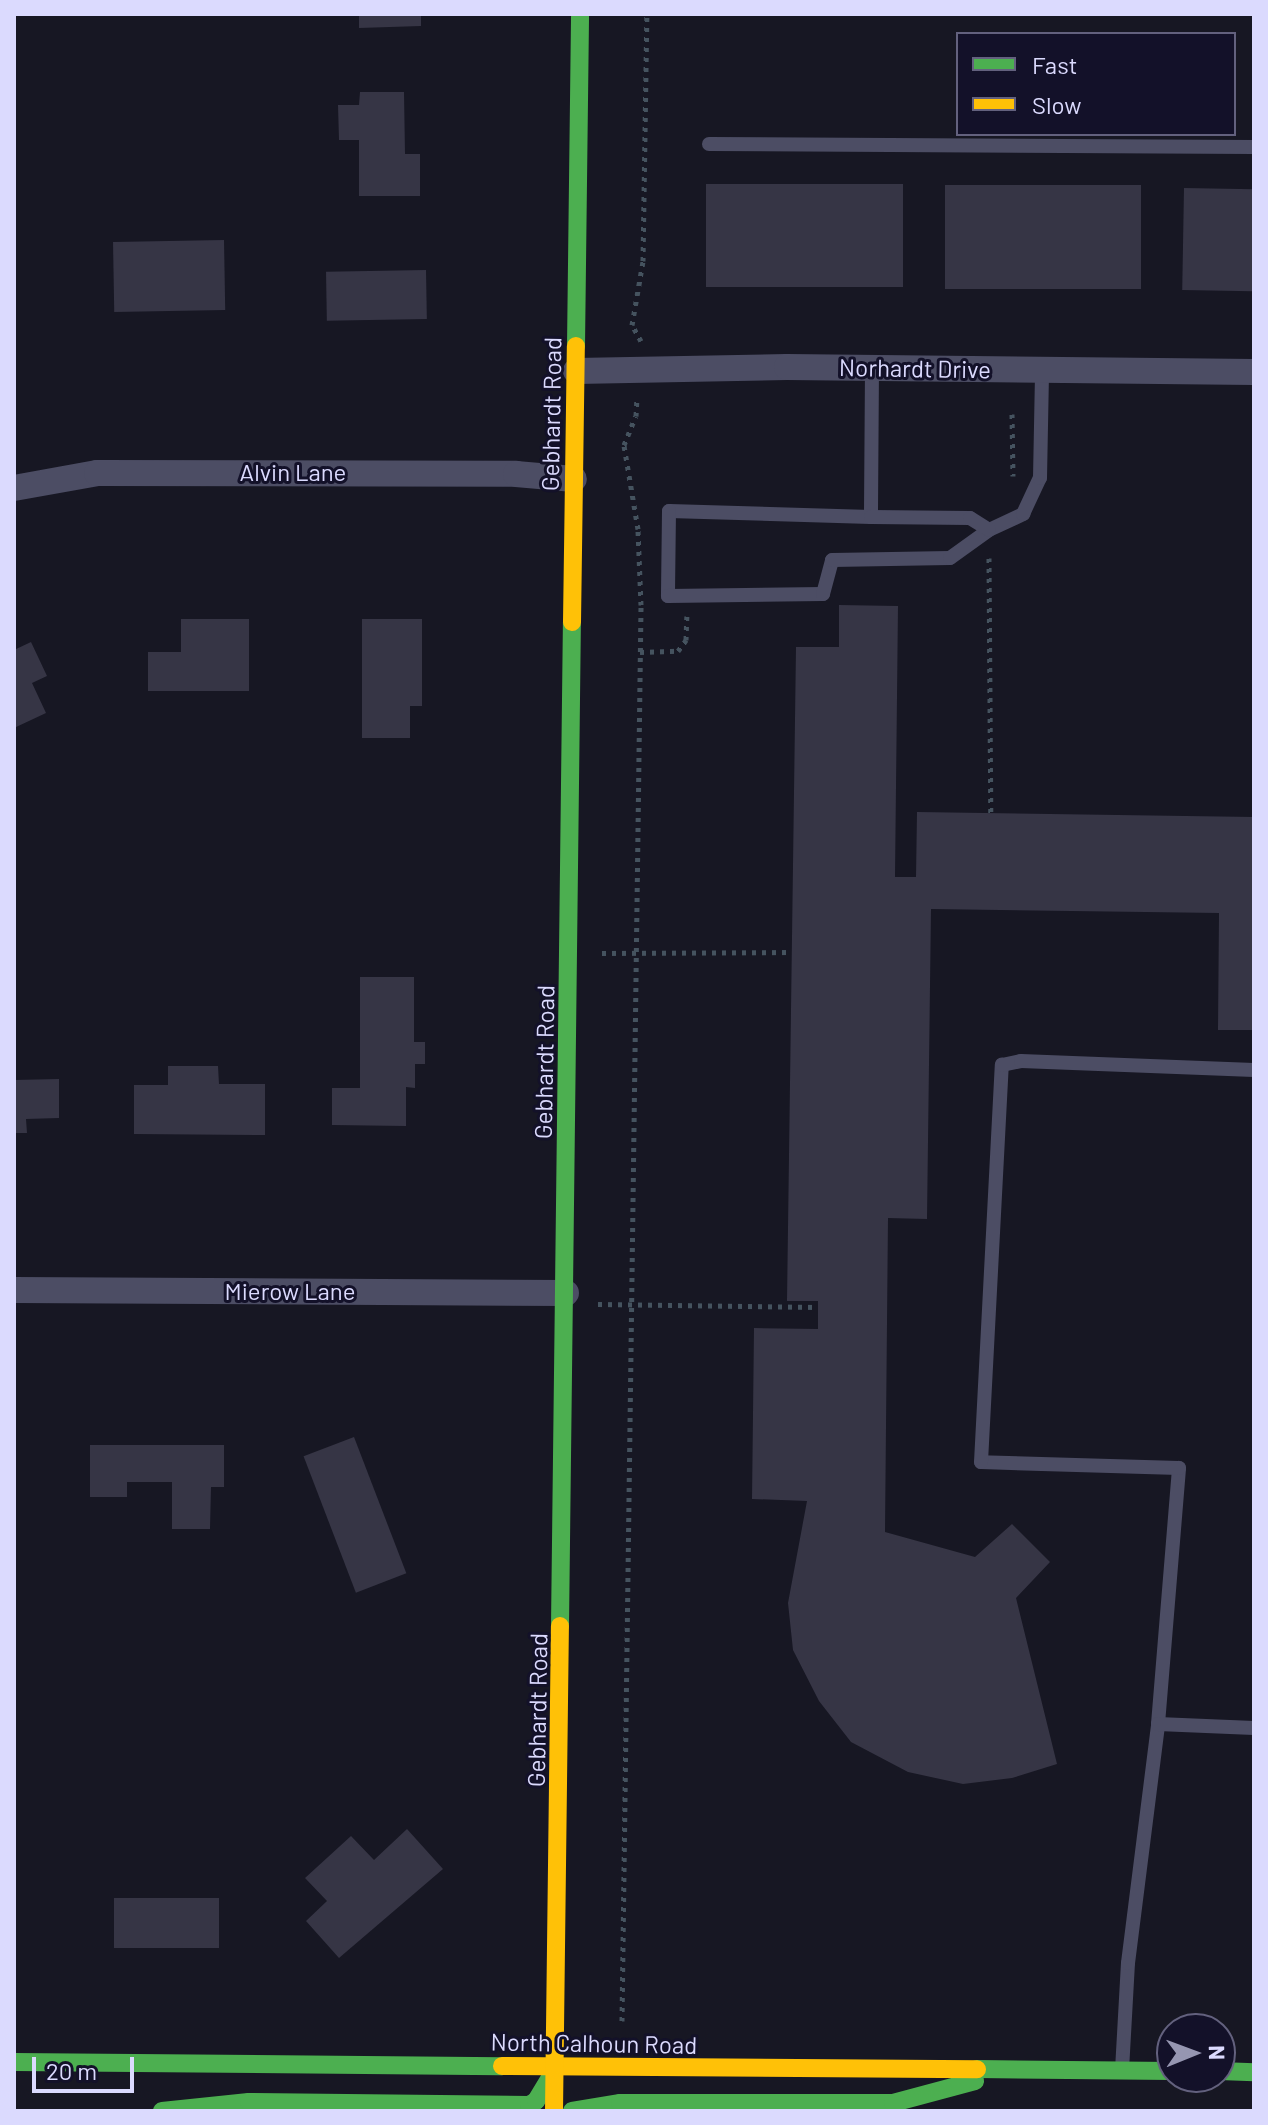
<!DOCTYPE html>
<html>
<head>
<meta charset="utf-8">
<style>
  body { margin:0 }
  #map { position:relative; width:1268px; height:2125px; overflow:hidden; background:#171723; font-family:Barlow,sans-serif }
  div>[style] { position:absolute }
  .building>* { inset:0; background:#363545; transform-origin:0 0 }
  .path>* { height:5px; margin-top:-2.5px; transform-origin:0; background:repeating-linear-gradient(90deg,#45535f 0 4px,transparent 0 10px) }
  .lane>* { height:14px; margin:-7px; padding:0 7px; transform-origin:7px; border-radius:7px; background:#4c4d64 }
  .street>* { height:26px; margin:-13px; padding:0 13px; transform-origin:13px; border-radius:13px; background:#4c4d64 }
  .fast>* { height:18px; margin:-9px; padding:0 9px; transform-origin:9px; border-radius:9px; background:#4caf50 }
  .slow>* { height:18px; margin:-9px; padding:0 9px; transform-origin:9px; border-radius:9px; background:#ffc107 }
  span { translate:-50% -50%; white-space:nowrap; text-align:center; line-height:1.15; -webkit-text-stroke:6px #131129; paint-order:stroke }
  .street-label { font-size:24px; color:#dbdafe }
  .frame { position:absolute; inset:0; border:16px solid #dbdafe; pointer-events:none }
  .legend { position:absolute; left:956px; top:32px; width:280px; height:104px; box-sizing:border-box; background:#131129; border:2px solid #63617e; margin:0; padding:10px 14px; list-style:none; font-size:24px; color:#dbdafe }
  .legend li { display:flex; align-items:center; gap:16px; height:40px }
  .legend b { width:40px; border:2px solid #63617e }
  .north { position:absolute; left:1156px; top:2013px; width:80px; height:80px; box-sizing:border-box; background:#131129; border:2px solid #63617e; border-radius:50%; rotate:89deg; font-size:22px; font-weight:700; line-height:32px; text-align:center; color:#dbdafe }
  .north::after { content:''; display:block; margin:auto; width:28px; height:36px; background:#9696b1; clip-path:polygon(50% 0,100% 100%,50% 72%,0 100%) }
  .scale { position:absolute; left:32px; top:2057px; width:102px; height:36px; box-sizing:border-box; border:4px solid #dbdafe; border-top:0; padding-left:10px; font-size:24px; line-height:28px; white-space:nowrap; color:#dbdafe; -webkit-text-stroke:6px #131129; paint-order:stroke }
</style>
</head>
<body>
<div id="map">
  <div class="building">
    <div style="clip-path:polygon(359px 14px,421px 14px,421px 26px,359px 28px)"></div>
    <div style="clip-path:polygon(360px 92px,404px 92px,405px 154px,420px 154px,420px 196px,359px 196px,359px 140px,339px 140px,338px 105px,359px 105px)"></div>
    <div style="left:706px;top:184px;width:197px;height:103px"></div>
    <div style="left:945px;top:185px;width:196px;height:104px"></div>
    <div style="left:1184px;top:188px;width:70px;height:102px;rotate:1deg"></div>
    <div style="left:224px;top:240px;width:70px;height:111px;rotate:89deg"></div>
    <div style="left:426px;top:270px;width:49px;height:100px;rotate:89deg"></div>
    <div style="clip-path:polygon(839px 605px,898px 606px,895px 877px,916px 877px,917px 812px,1254px 817px,1254px 1030px,1218px 1030px,1219px 913px,931px 909px,927px 1219px,888px 1218px,885px 1532px,975px 1557px,1012px 1524px,1050px 1562px,1016px 1598px,1057px 1764px,1012px 1778px,963px 1784px,908px 1772px,851px 1742px,819px 1701px,793px 1650px,788px 1603px,807px 1501px,752px 1499px,754px 1328px,818px 1329px,818px 1301px,787px 1301px,796px 647px,839px 647px)"></div>
    <div style="clip-path:polygon(181px 619px,249px 619px,249px 691px,148px 691px,148px 652px,181px 652px)"></div>
    <div style="clip-path:polygon(362px 619px,422px 619px,422px 706px,410px 706px,410px 738px,362px 738px)"></div>
    <div style="clip-path:polygon(31px 642px,47px 676px,32px 683px,46px 713px,14px 728px,14px 650px)"></div>
    <div style="clip-path:polygon(360px 977px,414px 977px,414px 1042px,425px 1042px,425px 1064px,415px 1064px,415px 1088px,406px 1087px,406px 1126px,332px 1125px,332px 1088px,360px 1088px)"></div>
    <div style="clip-path:polygon(168px 1066px,218px 1066px,219px 1084px,265px 1084px,265px 1135px,134px 1134px,134px 1085px,168px 1085px)"></div>
    <div style="clip-path:polygon(59px 1079px,59px 1118px,26px 1119px,27px 1133px,14px 1133px,14px 1080px)"></div>
    <div style="left:354px;top:1437px;width:146px;height:54px;rotate:69deg"></div>
    <div style="clip-path:polygon(90px 1445px,224px 1445px,224px 1487px,211px 1487px,210px 1529px,172px 1529px,172px 1482px,127px 1482px,127px 1497px,90px 1497px)"></div>
    <div style="clip-path:polygon(407px 1829px,443px 1869px,339px 1958px,306px 1921px,327px 1901px,305px 1878px,351px 1836px,374px 1860px)"></div>
    <div style="left:114px;top:1898px;width:105px;height:50px"></div>
  </div>
  <div class="path">
    <div style="left:641px;top:341px;width:18px;rotate:-119deg"></div>
    <div style="left:632px;top:325px;width:65px;rotate:-80.2deg"></div>
    <div style="left:643px;top:261px;width:247px;rotate:-89.1deg"></div>
    <div style="left:1012px;top:414px;width:62px;rotate:89.1deg"></div>
    <div style="left:989px;top:558px;width:255px;rotate:89.6deg"></div>
    <div style="left:640px;top:652px;width:38px;rotate:-2deg"></div>
    <div style="left:678px;top:651px;width:14px;rotate:-54deg"></div>
    <div style="left:686px;top:640px;width:24px;rotate:-88deg"></div>
    <div style="left:602px;top:953px;width:190px;rotate:-0.3deg"></div>
    <div style="left:598px;top:1304px;width:220px;rotate:0.8deg"></div>
    <div style="left:622px;top:2021px;width:1416px;rotate:-89.23deg"></div>
    <div style="left:641px;top:605px;width:76px;rotate:-92.3deg"></div>
    <div style="left:638px;top:529px;width:85px;rotate:-99.5deg"></div>
    <div style="left:624px;top:445px;width:31px;rotate:-68deg"></div>
    <div style="left:636px;top:416px;width:17px;rotate:-87deg"></div>
  </div>
  <div class="lane">
    <div style="left:709px;top:144px;width:545px;rotate:0.32deg"></div>
    <div style="left:872px;top:368px;width:149px;rotate:90.4deg"></div>
    <div style="left:871px;top:517px;width:202px;rotate:-178.3deg"></div>
    <div style="left:669px;top:511px;width:85px;rotate:90.7deg"></div>
    <div style="left:668px;top:596px;width:155px;rotate:-0.7deg"></div>
    <div style="left:823px;top:594px;width:35px;rotate:-75deg"></div>
    <div style="left:832px;top:560px;width:118px;rotate:-1deg"></div>
    <div style="left:950px;top:558px;width:48px;rotate:-35.7deg"></div>
    <div style="left:989px;top:530px;width:38px;rotate:-25deg"></div>
    <div style="left:1023px;top:514px;width:40px;rotate:-65deg"></div>
    <div style="left:1040px;top:478px;width:108px;rotate:-88.9deg"></div>
    <div style="left:871px;top:517px;width:99px;rotate:0.6deg"></div>
    <div style="left:970px;top:518px;width:22px;rotate:32deg"></div>
    <div style="left:1158px;top:1724px;width:257px;rotate:-85.3deg"></div>
    <div style="left:1179px;top:1468px;width:198px;rotate:-178.3deg"></div>
    <div style="left:981px;top:1462px;width:398px;rotate:-87deg"></div>
    <div style="left:1002px;top:1065px;width:19px;rotate:-12deg"></div>
    <div style="left:1021px;top:1061px;width:233px;rotate:2.2deg"></div>
    <div style="left:1122px;top:2070px;width:107px;rotate:-86.8deg"></div>
    <div style="left:1128px;top:1963px;width:241px;rotate:-82.8deg"></div>
    <div style="left:1158px;top:1724px;width:96px;rotate:2.4deg"></div>
  </div>
  <div class="street">
    <div style="left:576px;top:371px;width:211px;rotate:-1.1deg"></div>
    <div style="left:787px;top:367px;width:467px;rotate:0.6deg"></div>
    <div style="left:14px;top:488px;width:84px;rotate:-10.2deg"></div>
    <div style="left:97px;top:473px;width:419px;rotate:0.1deg"></div>
    <div style="left:516px;top:474px;width:58px;rotate:4.9deg"></div>
    <div style="left:14px;top:1290px;width:552px;rotate:0.31deg"></div>
  </div>
  <div class="fast">
    <div style="left:576px;top:346px;width:332px;rotate:-89.3deg"></div>
    <div style="left:560px;top:1626px;width:1004px;rotate:-89.32deg"></div>
    <div style="left:14px;top:2062px;width:488px;rotate:0.5deg"></div>
    <div style="left:977px;top:2069px;width:195px;rotate:0.6deg"></div>
    <div style="left:1220px;top:2071px;width:34px;rotate:2deg"></div>
    <div style="left:162px;top:2111px;width:87px;rotate:-5.9deg"></div>
    <div style="left:249px;top:2102px;width:280px;rotate:0.6deg"></div>
    <div style="left:529px;top:2105px;width:8px;rotate:-30deg"></div>
    <div style="left:536px;top:2101px;width:39px;rotate:-59deg"></div>
    <div style="left:572px;top:2111px;width:49px;rotate:-9.5deg"></div>
    <div style="left:620px;top:2103px;width:273px"></div>
    <div style="left:893px;top:2103px;width:85px;rotate:-15deg"></div>
  </div>
  <div class="slow">
    <div style="left:572px;top:622px;width:276px;rotate:-89.2deg"></div>
    <div style="left:502px;top:2066px;width:475px;rotate:0.4deg"></div>
    <div style="left:554px;top:2111px;width:485px;rotate:-89.3deg"></div>
  </div>
  <div class="street-label">
    <span style="left:915px;top:368px;rotate:1deg">Norhardt Drive</span>
    <span style="left:551px;top:414px;rotate:-89deg">Gebhardt Road</span>
    <span style="left:293px;top:472px">Alvin Lane</span>
    <span style="left:544px;top:1062px;rotate:-89deg">Gebhardt Road</span>
    <span style="left:290px;top:1291px">Mierow Lane</span>
    <span style="left:537px;top:1710px;rotate:-89deg">Gebhardt Road</span>
    <span style="left:594px;top:2043px;rotate:1deg">North Calhoun Road</span>
  </div>
  <div class="frame"></div>
  <ul class="legend">
  <li><b style="height:10px;background:#4caf50"></b>Fast</li>
  <li><b style="height:10px;background:#ffc107"></b>Slow</li>
  </ul>
  <div class="north">N</div>
  <div class="scale">20 m</div>
</div>
</body>
</html>
